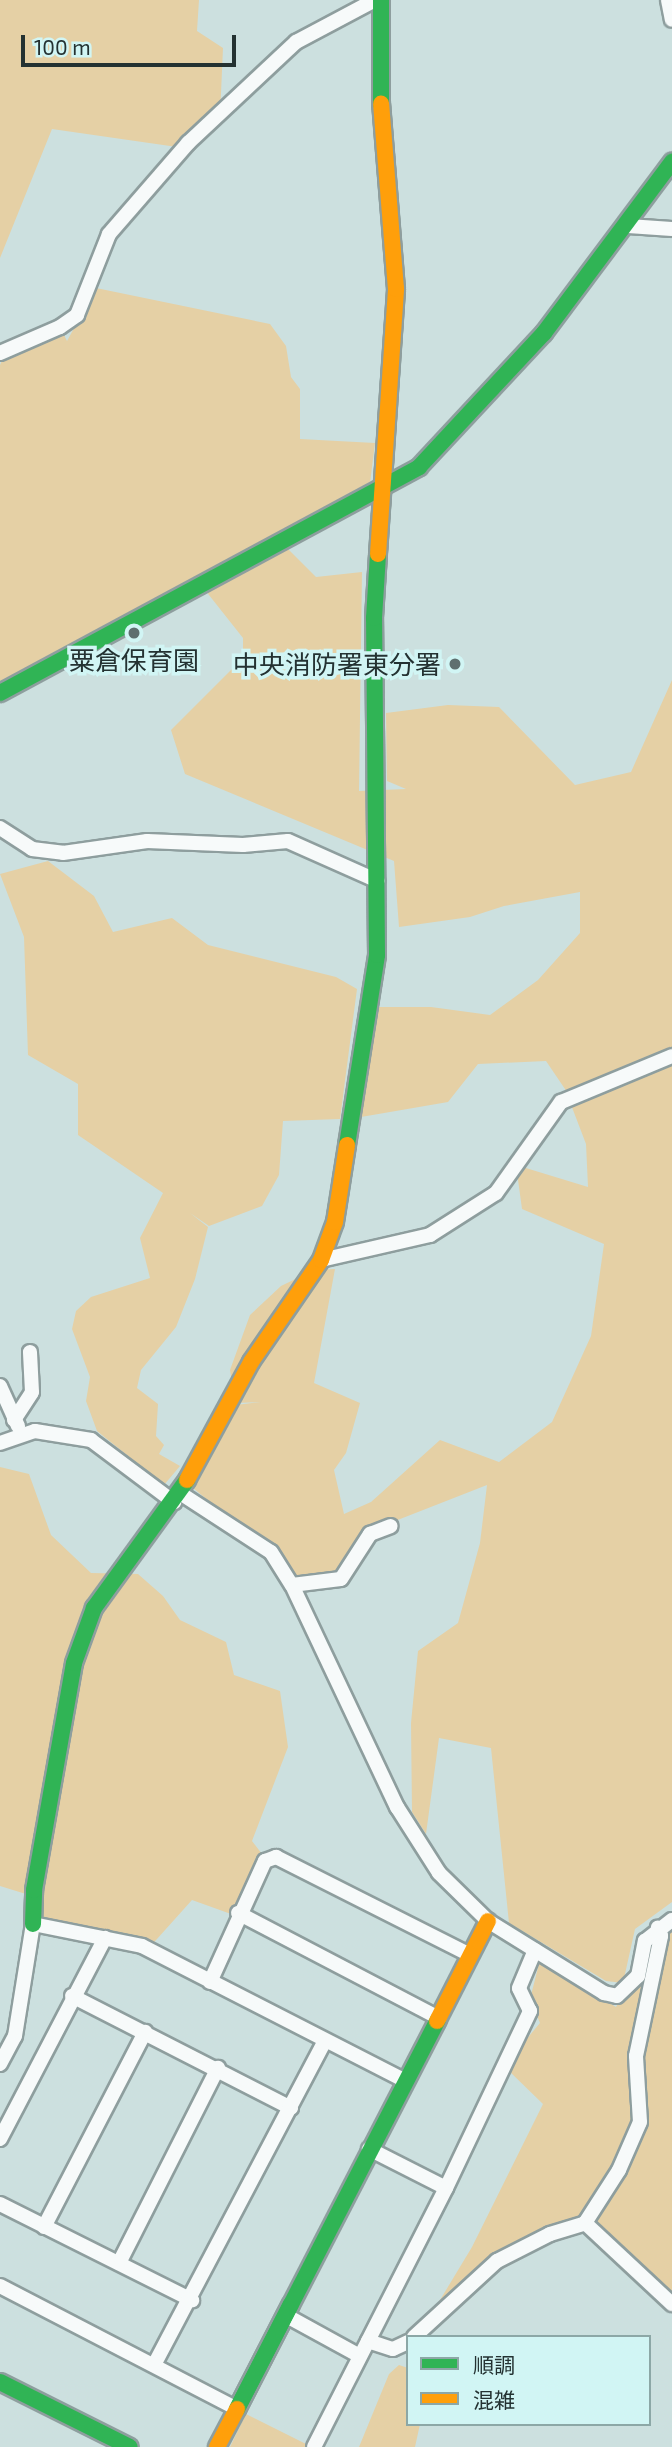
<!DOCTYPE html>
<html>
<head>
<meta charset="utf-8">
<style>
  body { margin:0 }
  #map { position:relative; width:672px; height:2447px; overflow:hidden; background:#cce0df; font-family:"Exo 2","Noto Sans JP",sans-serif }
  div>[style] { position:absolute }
  .green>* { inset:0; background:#e5d0a5 }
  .roads { filter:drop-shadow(2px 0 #8e9e9e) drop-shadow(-2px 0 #8e9e9e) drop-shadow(0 2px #8e9e9e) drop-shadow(0 -2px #8e9e9e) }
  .street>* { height:14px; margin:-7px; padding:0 7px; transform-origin:7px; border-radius:7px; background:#f7fafa }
  .fast>* { height:16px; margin:-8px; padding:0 8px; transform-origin:8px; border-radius:8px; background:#30b455 }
  .slow>* { height:16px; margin:-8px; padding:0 8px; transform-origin:8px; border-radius:8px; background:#ff9f0a }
  .dots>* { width:19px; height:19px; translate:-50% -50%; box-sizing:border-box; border:4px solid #d1f5f4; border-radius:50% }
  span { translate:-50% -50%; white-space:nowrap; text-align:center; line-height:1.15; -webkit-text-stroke:7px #d1f5f4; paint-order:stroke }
  .poi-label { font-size:26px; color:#243232 }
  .right { translate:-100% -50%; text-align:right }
  .legend { position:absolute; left:406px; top:2335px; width:245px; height:91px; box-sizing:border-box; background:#d1f5f4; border:2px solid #8ca7a6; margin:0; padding:9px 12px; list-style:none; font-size:21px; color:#243232 }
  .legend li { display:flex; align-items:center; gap:14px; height:35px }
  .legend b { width:35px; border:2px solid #8ca7a6 }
  .scale { position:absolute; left:21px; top:35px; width:215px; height:32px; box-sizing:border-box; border:4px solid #243232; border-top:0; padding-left:9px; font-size:21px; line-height:24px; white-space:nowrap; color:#243232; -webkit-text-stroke:5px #d1f5f4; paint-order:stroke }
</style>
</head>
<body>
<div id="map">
  <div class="green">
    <div style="clip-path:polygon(0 0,199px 0,197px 31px,223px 48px,220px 116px,177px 147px,52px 129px,0 258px)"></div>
    <div style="clip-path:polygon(96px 288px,270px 324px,286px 346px,291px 377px,300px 389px,300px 439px,375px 443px,370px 483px,0 685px,0 365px,3px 358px,64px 335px,67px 341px)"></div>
    <div style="clip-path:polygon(287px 548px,316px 577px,362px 572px,359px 791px,406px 789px,387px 781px,386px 713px,448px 705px,499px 707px,575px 785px,631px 772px,672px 680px,672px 1902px,635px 1929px,623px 1983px,606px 1981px,509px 1923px,491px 1748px,439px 1738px,426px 1834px,412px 1812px,411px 1723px,418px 1651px,458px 1623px,480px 1543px,487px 1485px,367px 1532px,339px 1580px,294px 1584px,271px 1552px,193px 1488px,236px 1405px,261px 1402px,235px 1403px,230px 1370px,250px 1315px,281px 1286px,314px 1270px,335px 1269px,314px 1383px,360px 1403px,346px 1453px,334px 1470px,344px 1514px,371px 1502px,440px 1440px,499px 1462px,552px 1422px,591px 1336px,604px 1244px,522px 1209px,516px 1165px,588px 1187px,586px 1144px,565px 1089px,546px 1061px,478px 1064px,448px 1102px,361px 1117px,374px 1007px,431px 1007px,490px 1015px,538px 980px,580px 933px,580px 892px,504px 906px,470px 917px,399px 927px,394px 861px,185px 774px,171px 730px,243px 658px,243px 638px,205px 590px)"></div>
    <div style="clip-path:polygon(48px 861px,94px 896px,113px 932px,172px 918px,208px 945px,336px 977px,357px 989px,340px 1119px,283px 1121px,279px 1175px,262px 1206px,209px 1226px,190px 1213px,208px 1227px,195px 1279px,176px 1327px,141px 1370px,137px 1388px,158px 1404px,156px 1436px,164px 1445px,159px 1454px,180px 1466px,164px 1485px,97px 1431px,86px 1401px,90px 1377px,72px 1329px,76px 1311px,91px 1297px,150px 1278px,140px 1238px,163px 1193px,78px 1135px,78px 1084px,28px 1055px,24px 937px,0 874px)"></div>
    <div style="clip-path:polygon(0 1467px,29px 1474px,51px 1535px,91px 1573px,138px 1574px,163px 1596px,180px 1620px,226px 1642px,234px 1675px,280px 1691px,288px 1747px,252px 1841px,265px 1858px,231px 1914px,192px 1900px,148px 1949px,41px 1916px,42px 1899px,0 1886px)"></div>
    <div style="clip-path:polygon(672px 1925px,672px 2307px,585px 2223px,437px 2305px,472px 2247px,543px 2104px,504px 2066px,540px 2023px,530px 1999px,540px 1960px,616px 2007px,655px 1938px)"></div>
    <div style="clip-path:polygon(399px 2365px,408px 2368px,408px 2424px,420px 2424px,415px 2447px,359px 2447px,389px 2374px)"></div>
    <div style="clip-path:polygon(246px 2414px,312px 2447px,230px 2447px)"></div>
  </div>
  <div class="roads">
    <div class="street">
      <div style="left:668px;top:0;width:20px;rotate:79deg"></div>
      <div style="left:628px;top:226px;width:44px;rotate:3.9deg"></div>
      <div style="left:0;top:353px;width:65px;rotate:-23.4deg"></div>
      <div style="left:60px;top:327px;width:21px;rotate:-35deg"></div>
      <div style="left:77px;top:315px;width:87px;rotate:-68.4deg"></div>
      <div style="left:109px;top:234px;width:121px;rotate:-49deg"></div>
      <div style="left:188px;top:143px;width:148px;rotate:-43.1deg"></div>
      <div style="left:296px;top:42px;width:89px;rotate:-28deg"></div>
      <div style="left:0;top:828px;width:38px;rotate:33deg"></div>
      <div style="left:32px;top:849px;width:31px;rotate:7deg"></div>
      <div style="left:63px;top:853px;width:85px;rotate:-8.1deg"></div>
      <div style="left:147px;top:841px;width:96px;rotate:2.4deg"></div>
      <div style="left:243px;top:845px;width:45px;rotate:-5.1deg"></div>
      <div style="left:288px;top:841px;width:98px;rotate:24deg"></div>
      <div style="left:321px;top:1260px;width:112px;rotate:-12.9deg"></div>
      <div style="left:430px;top:1235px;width:78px;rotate:-32.5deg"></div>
      <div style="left:496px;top:1193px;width:112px;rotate:-54.5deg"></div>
      <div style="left:561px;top:1102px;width:120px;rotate:-22.5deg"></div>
      <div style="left:0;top:1386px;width:44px;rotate:65.8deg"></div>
      <div style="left:14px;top:1420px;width:33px;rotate:-57deg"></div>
      <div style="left:32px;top:1392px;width:40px;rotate:-92.9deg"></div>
      <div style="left:0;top:1443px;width:37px;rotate:-19deg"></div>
      <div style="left:35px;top:1431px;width:57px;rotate:9.1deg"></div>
      <div style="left:91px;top:1440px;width:104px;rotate:36.8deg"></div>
      <div style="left:180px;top:1493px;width:108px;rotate:33deg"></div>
      <div style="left:271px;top:1552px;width:39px;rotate:58deg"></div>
      <div style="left:292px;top:1585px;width:246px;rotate:64.7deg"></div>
      <div style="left:397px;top:1807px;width:78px;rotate:57.5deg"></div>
      <div style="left:439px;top:1873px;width:69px;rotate:44.4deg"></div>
      <div style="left:488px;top:1921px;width:137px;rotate:31.8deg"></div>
      <div style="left:604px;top:1993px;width:13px;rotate:13deg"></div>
      <div style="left:617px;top:1996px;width:29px;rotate:-44deg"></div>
      <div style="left:638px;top:1976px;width:36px;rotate:-79deg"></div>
      <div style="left:645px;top:1941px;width:34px;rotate:-38deg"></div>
      <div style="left:292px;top:1585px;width:49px;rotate:-7deg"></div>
      <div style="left:341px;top:1579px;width:54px;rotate:-57.2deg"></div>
      <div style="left:370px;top:1534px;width:22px;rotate:-21deg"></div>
      <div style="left:238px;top:1913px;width:227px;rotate:27.6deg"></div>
      <div style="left:210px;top:1982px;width:133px;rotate:-65.6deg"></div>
      <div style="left:265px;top:1861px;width:12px;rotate:-20deg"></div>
      <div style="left:276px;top:1857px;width:217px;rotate:26.8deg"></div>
      <div style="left:72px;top:1996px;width:246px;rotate:27.1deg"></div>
      <div style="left:0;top:2064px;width:32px;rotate:-62deg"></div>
      <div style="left:15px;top:2036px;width:113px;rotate:-80.9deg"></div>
      <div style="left:33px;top:1924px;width:111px;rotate:11.4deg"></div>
      <div style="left:142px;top:1946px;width:294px;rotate:27.1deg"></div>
      <div style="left:0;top:2139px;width:227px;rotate:-62.4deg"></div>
      <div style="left:369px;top:2149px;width:86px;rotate:26.9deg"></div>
      <div style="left:0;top:2204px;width:215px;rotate:26.6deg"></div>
      <div style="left:585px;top:2223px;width:119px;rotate:43deg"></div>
      <div style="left:44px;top:2227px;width:220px;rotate:-62.6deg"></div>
      <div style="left:119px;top:2263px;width:219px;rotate:-63.1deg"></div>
      <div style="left:0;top:2286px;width:267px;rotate:27.4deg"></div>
      <div style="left:285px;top:2315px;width:85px;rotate:28.7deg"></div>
      <div style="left:414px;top:2337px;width:113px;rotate:-42.5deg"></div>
      <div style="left:497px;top:2261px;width:59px;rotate:-27deg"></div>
      <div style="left:550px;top:2234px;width:37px;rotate:-17deg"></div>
      <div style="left:585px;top:2223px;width:63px;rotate:-57.3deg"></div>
      <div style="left:619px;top:2170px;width:52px;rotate:-66.4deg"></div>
      <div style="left:640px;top:2122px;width:66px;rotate:-93.5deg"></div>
      <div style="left:636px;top:2056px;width:123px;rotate:-78.2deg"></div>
      <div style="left:661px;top:1936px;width:9px;rotate:-111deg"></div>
      <div style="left:368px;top:2341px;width:26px;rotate:18deg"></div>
      <div style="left:393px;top:2349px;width:17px;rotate:-25deg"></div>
      <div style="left:154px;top:2365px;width:365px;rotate:-62.2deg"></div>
      <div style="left:314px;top:2447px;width:291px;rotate:-63deg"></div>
      <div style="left:446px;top:2188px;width:196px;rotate:-64.6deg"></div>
      <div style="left:530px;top:2011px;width:25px;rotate:-116deg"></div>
      <div style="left:519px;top:1988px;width:41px;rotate:-67.2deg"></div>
    </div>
    <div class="fast">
      <div style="left:381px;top:0;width:104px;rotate:90deg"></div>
      <div style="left:0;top:693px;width:476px;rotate:-28.3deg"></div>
      <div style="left:419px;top:467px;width:183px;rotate:-47deg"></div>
      <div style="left:544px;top:333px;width:214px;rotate:-53.2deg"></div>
      <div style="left:347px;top:1145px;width:192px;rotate:-81deg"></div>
      <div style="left:377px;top:955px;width:337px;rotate:-90.5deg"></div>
      <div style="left:374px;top:618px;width:64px;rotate:-86.4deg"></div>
      <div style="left:33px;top:1924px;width:34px;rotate:-88deg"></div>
      <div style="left:34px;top:1890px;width:230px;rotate:-80deg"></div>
      <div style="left:74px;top:1663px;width:59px;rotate:-70deg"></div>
      <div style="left:94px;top:1608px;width:158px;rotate:-54deg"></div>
      <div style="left:291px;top:2304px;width:118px;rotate:117.2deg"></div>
      <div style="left:237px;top:2409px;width:437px;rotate:-62.7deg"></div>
      <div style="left:0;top:2382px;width:145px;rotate:26.6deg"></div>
    </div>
    <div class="slow">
      <div style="left:378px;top:554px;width:266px;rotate:-86.1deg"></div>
      <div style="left:396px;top:289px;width:186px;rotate:-94.6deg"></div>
      <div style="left:187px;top:1480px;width:134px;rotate:-61.5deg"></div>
      <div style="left:251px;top:1362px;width:124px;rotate:-55.5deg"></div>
      <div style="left:321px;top:1260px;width:40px;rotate:-69.8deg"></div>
      <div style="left:335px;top:1222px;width:78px;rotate:-81.1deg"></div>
      <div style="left:437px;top:2021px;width:112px;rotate:-63deg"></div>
      <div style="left:217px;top:2447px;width:43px;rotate:-62.2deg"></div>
    </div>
  </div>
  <div class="dots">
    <div style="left:134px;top:633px;background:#5f6f6f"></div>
    <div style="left:455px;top:664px;background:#5f6f6f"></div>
  </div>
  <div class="poi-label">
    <span style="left:134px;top:660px">粟倉保育園</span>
    <span class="right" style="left:441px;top:664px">中央消防署東分署</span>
  </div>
  <ul class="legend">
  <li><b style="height:9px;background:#30b455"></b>順調</li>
  <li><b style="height:9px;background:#ff9f0a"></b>混雑</li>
  </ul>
  <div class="scale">100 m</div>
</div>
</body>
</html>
